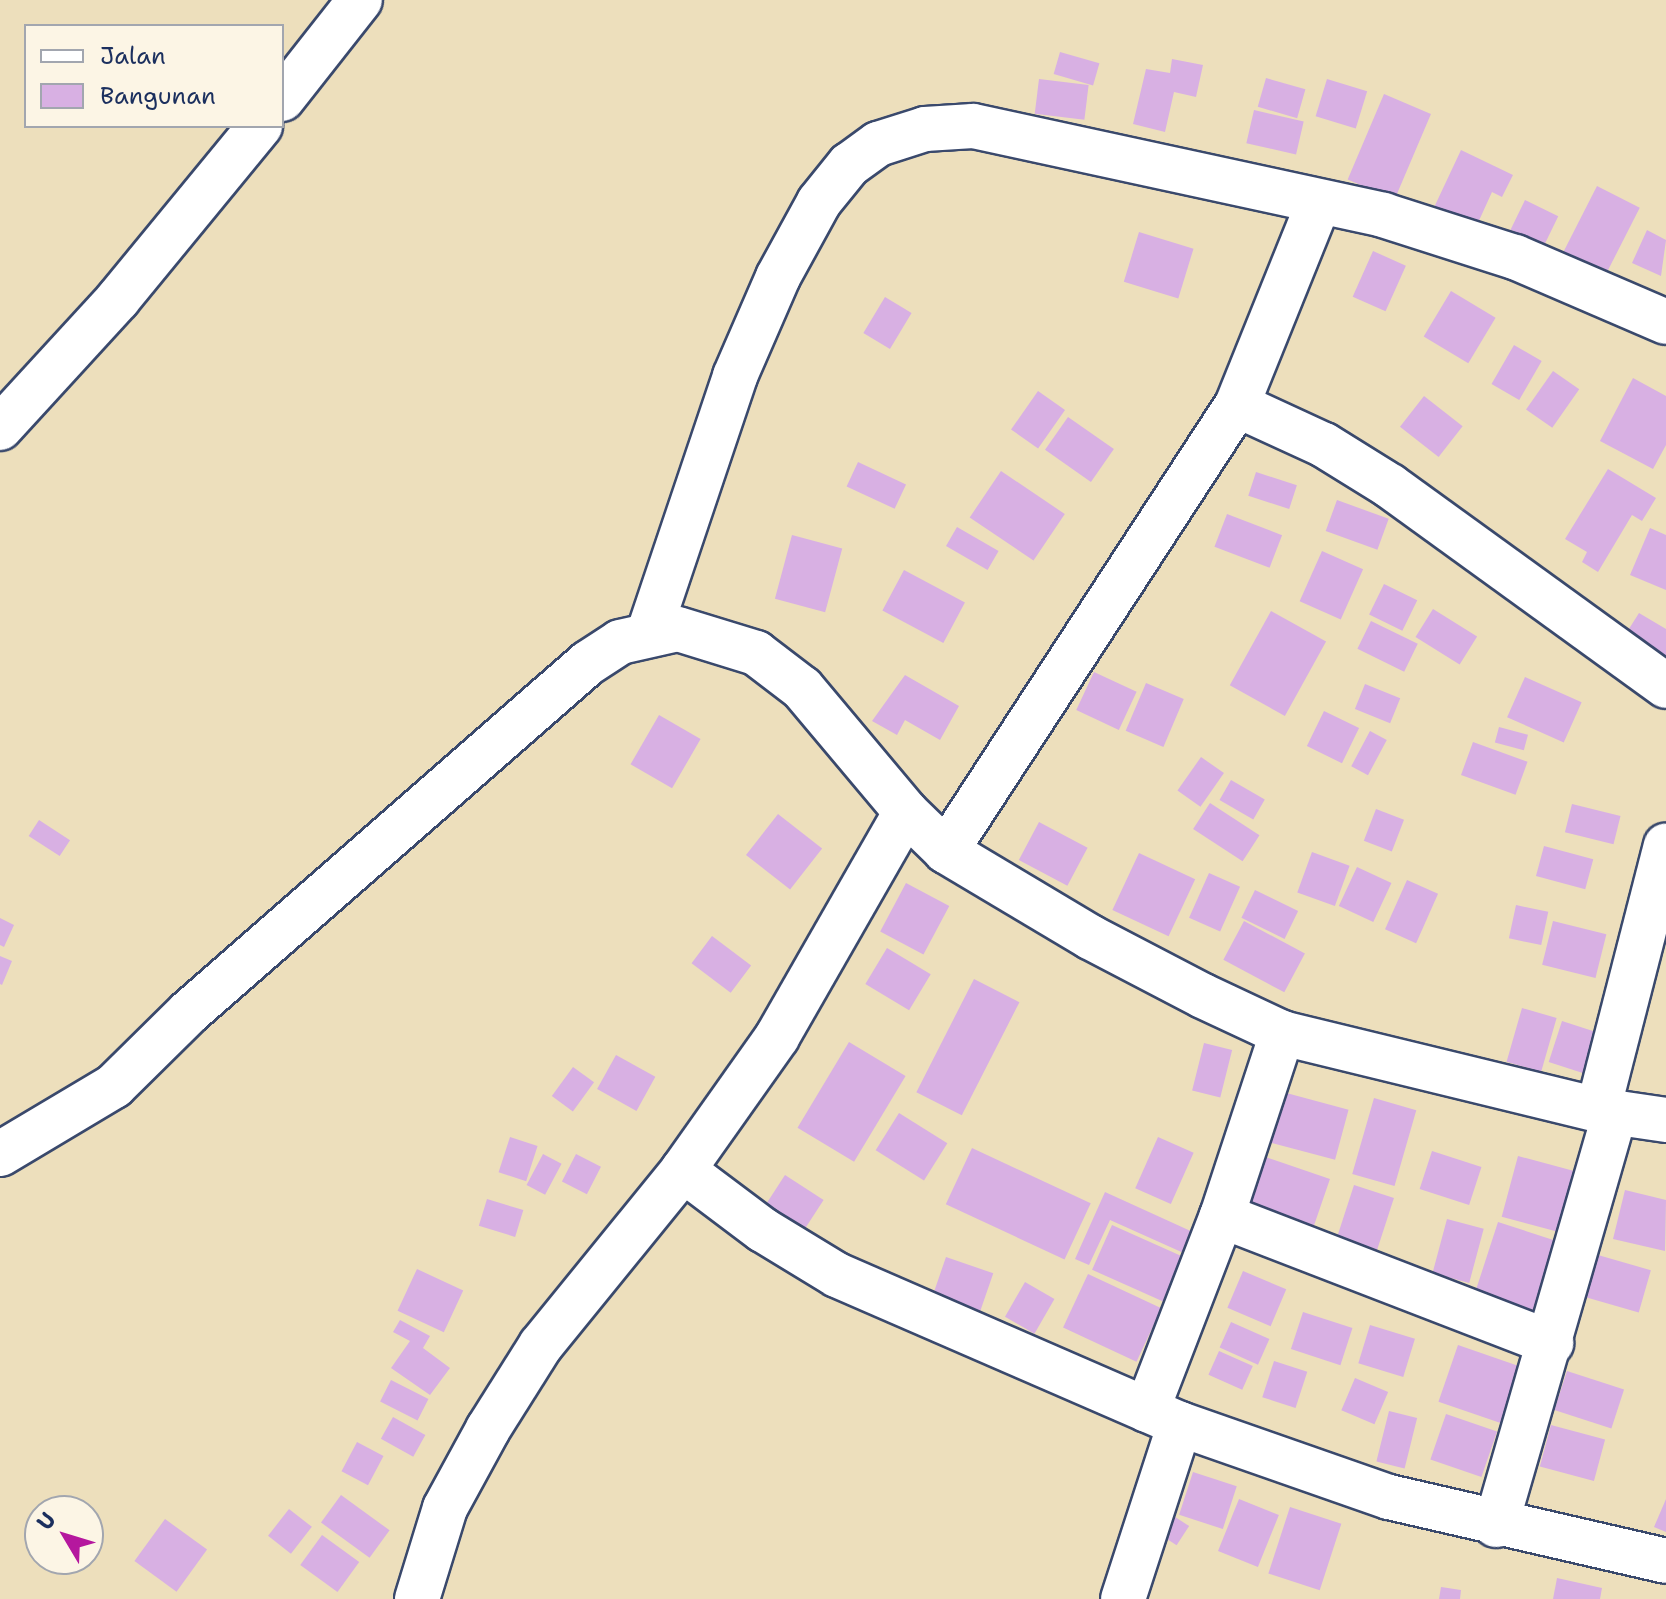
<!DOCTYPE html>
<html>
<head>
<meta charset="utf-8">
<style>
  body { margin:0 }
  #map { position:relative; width:1666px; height:1599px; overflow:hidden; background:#eddfbc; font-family:"Shantell Sans",sans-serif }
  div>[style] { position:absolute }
  .building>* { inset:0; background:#d8b0e3; transform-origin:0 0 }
  .roads { filter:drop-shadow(2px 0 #3a496c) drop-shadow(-2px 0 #3a496c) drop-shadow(0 2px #3a496c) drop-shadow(0 -2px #3a496c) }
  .minor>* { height:44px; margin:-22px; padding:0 22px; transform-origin:22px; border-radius:22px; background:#fff }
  span { translate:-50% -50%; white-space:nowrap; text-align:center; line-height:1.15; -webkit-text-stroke:6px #fcf5e5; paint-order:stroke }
  .legend { position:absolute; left:24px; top:24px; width:260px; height:104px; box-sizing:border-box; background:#fcf5e5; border:2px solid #a2a6af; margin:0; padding:10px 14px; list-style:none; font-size:24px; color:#1b2f5e }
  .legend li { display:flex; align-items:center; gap:16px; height:40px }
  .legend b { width:40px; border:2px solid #a2a6af }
  .north { position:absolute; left:24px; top:1495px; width:80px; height:80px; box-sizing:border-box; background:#fcf5e5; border:2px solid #a2a6af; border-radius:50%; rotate:308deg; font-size:22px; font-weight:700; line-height:32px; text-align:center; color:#1b2f5e }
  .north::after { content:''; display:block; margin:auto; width:28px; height:36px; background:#b5179e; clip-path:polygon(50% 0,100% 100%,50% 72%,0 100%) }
</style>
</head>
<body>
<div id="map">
  <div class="building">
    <div style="left:1060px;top:52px;width:41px;height:23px;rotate:16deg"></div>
    <div style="clip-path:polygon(1172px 59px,1203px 65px,1196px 97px,1174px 92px,1165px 132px,1133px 124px,1146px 69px,1170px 73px)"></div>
    <div style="left:1266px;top:78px;width:41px;height:30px;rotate:16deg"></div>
    <div style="left:1039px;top:79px;width:50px;height:35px;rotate:7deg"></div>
    <div style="left:1327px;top:79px;width:42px;height:39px;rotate:17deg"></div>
    <div style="left:1384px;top:94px;width:51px;height:93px;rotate:23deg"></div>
    <div style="left:1254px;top:110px;width:51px;height:34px;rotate:13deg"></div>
    <div style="clip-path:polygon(1461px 150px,1513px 175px,1502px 197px,1492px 192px,1472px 236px,1430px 216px)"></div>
    <div style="left:1597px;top:186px;width:48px;height:85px;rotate:27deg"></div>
    <div style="left:1525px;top:200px;width:37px;height:33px;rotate:26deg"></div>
    <div style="clip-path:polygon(1647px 230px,1666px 240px,1661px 276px,1632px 263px)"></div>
    <div style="left:1139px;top:232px;width:57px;height:52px;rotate:17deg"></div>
    <div style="left:1373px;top:251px;width:36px;height:50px;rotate:24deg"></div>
    <div style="left:1451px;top:291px;width:52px;height:53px;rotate:31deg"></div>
    <div style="left:885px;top:297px;width:31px;height:42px;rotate:31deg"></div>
    <div style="left:1514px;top:345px;width:32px;height:45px;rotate:30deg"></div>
    <div style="left:1553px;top:371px;width:32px;height:47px;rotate:35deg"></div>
    <div style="clip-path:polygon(1633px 378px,1666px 396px,1666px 445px,1653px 469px,1600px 441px)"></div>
    <div style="left:1038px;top:391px;width:33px;height:47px;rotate:35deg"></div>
    <div style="left:1424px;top:396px;width:49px;height:39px;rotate:38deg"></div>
    <div style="left:1068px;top:417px;width:56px;height:40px;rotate:35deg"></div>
    <div style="left:858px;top:462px;width:53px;height:27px;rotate:25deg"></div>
    <div style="clip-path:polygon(1608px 469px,1656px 498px,1642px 521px,1632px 515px,1598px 572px,1582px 562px,1587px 552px,1565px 539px)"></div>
    <div style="left:1001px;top:471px;width:77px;height:56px;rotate:34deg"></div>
    <div style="left:1256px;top:472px;width:43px;height:25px;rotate:18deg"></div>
    <div style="left:1337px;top:500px;width:55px;height:33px;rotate:20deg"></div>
    <div style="left:1227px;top:514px;width:59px;height:35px;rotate:21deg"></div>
    <div style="left:957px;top:527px;width:48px;height:22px;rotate:30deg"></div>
    <div style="clip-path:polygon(1650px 528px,1666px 535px,1666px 590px,1630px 575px)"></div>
    <div style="left:792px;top:535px;width:52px;height:66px;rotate:15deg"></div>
    <div style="left:1322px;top:551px;width:45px;height:55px;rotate:24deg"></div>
    <div style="left:904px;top:570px;width:69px;height:46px;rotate:28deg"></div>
    <div style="left:1384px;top:584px;width:37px;height:34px;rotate:26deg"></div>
    <div style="left:1433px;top:609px;width:52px;height:33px;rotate:32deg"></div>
    <div style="left:1271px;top:611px;width:63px;height:85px;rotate:29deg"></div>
    <div style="clip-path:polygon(1639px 613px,1666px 629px,1666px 667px,1622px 640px)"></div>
    <div style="left:1371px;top:621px;width:52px;height:31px;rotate:26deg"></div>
    <div style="left:1094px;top:672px;width:47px;height:42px;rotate:25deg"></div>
    <div style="clip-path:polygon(905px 675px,959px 706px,940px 740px,905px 720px,897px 735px,872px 721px)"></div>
    <div style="left:1525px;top:677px;width:62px;height:44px;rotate:24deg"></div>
    <div style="left:1146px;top:683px;width:41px;height:52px;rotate:23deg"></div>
    <div style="left:1365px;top:684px;width:38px;height:27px;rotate:22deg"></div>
    <div style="left:1324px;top:711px;width:39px;height:39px;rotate:26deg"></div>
    <div style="left:659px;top:715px;width:48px;height:57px;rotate:30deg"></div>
    <div style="left:1499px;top:727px;width:30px;height:16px;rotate:15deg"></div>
    <div style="left:1370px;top:731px;width:19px;height:40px;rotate:28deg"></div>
    <div style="left:1473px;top:742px;width:58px;height:35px;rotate:20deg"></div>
    <div style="left:1201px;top:757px;width:28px;height:41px;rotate:35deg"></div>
    <div style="left:1231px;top:780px;width:39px;height:23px;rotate:30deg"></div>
    <div style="left:1210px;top:803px;width:59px;height:31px;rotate:33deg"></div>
    <div style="left:1572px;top:804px;width:50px;height:29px;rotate:14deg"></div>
    <div style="left:1376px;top:809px;width:30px;height:34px;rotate:21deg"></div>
    <div style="left:778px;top:814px;width:56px;height:52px;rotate:38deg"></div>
    <div style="left:39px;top:820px;width:37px;height:19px;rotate:33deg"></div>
    <div style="left:1039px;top:822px;width:55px;height:43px;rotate:28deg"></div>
    <div style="left:1544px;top:846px;width:51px;height:31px;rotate:15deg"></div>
    <div style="left:1312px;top:852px;width:40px;height:43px;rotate:20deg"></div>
    <div style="left:1139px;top:853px;width:62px;height:63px;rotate:25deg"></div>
    <div style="left:1357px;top:867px;width:38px;height:43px;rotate:25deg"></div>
    <div style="left:1209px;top:873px;width:34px;height:49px;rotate:24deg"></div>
    <div style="left:1407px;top:880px;width:34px;height:54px;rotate:24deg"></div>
    <div style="left:906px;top:883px;width:49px;height:55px;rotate:28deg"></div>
    <div style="left:1255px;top:890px;width:48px;height:31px;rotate:26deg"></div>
    <div style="left:1516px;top:905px;width:33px;height:34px;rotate:12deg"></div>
    <div style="clip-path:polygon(0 918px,14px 925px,4px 947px,0 945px)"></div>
    <div style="left:1244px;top:921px;width:69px;height:44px;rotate:28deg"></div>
    <div style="left:1553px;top:921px;width:55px;height:45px;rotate:14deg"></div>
    <div style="left:712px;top:936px;width:49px;height:34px;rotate:37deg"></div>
    <div style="left:887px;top:948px;width:51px;height:42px;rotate:31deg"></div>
    <div style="clip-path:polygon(0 956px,12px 961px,2px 985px,0 984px)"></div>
    <div style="left:974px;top:979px;width:51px;height:127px;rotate:27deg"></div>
    <div style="left:1522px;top:1008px;width:36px;height:56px;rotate:16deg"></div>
    <div style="left:1562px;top:1021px;width:39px;height:43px;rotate:18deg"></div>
    <div style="left:849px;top:1042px;width:66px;height:100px;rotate:31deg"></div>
    <div style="left:1204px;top:1043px;width:29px;height:49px;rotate:14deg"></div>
    <div style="left:616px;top:1055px;width:45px;height:39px;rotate:29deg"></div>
    <div style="left:573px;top:1067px;width:26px;height:36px;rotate:36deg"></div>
    <div style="left:1279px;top:1091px;width:72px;height:52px;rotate:15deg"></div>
    <div style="left:1374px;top:1098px;width:44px;height:79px;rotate:16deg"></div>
    <div style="left:899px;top:1113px;width:57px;height:44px;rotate:32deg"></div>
    <div style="left:510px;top:1137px;width:29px;height:37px;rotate:18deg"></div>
    <div style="left:1158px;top:1137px;width:39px;height:56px;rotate:24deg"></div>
    <div style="left:972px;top:1148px;width:131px;height:62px;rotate:25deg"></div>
    <div style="left:1432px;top:1151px;width:52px;height:40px;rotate:18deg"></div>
    <div style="left:543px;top:1154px;width:21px;height:35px;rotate:28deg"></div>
    <div style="left:576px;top:1154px;width:28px;height:31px;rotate:27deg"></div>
    <div style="left:1260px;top:1155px;width:74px;height:55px;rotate:19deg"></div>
    <div style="left:1518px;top:1156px;width:59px;height:63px;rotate:15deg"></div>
    <div style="left:785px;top:1175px;width:46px;height:34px;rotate:33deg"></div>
    <div style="left:1354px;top:1185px;width:42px;height:57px;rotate:18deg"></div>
    <div style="clip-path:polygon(1625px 1190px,1666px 1200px,1665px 1251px,1613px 1239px)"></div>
    <div style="clip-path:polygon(1105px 1192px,1206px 1238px,1197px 1259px,1110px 1220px,1089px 1265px,1075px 1259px)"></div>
    <div style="left:487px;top:1199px;width:38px;height:28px;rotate:17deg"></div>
    <div style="left:1447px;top:1219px;width:38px;height:56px;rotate:15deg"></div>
    <div style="left:1498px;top:1222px;width:63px;height:77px;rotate:18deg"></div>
    <div style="left:1112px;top:1225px;width:79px;height:49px;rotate:24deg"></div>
    <div style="left:1598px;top:1255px;width:55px;height:44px;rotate:16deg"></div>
    <div style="left:946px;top:1257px;width:50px;height:41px;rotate:19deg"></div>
    <div style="left:417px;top:1269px;width:51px;height:46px;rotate:25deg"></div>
    <div style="left:1243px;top:1271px;width:47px;height:40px;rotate:23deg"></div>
    <div style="left:1088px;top:1274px;width:81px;height:59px;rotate:25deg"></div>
    <div style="left:1025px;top:1282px;width:34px;height:40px;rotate:30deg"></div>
    <div style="left:1303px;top:1312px;width:52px;height:39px;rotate:18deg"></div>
    <div style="clip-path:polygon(400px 1320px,430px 1336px,423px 1348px,450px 1368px,430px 1395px,391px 1368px,410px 1341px,393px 1332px)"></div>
    <div style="left:1231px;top:1322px;width:42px;height:28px;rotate:24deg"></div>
    <div style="left:1370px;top:1325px;width:47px;height:40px;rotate:17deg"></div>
    <div style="left:1458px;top:1345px;width:68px;height:60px;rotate:19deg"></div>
    <div style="left:1219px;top:1351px;width:37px;height:26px;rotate:24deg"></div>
    <div style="left:1274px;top:1361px;width:35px;height:38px;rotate:18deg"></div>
    <div style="left:1567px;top:1371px;width:60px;height:41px;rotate:18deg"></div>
    <div style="left:1355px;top:1378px;width:36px;height:35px;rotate:23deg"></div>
    <div style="left:391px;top:1380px;width:42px;height:24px;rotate:27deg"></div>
    <div style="left:1389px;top:1411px;width:29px;height:52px;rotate:14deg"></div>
    <div style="left:1446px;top:1414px;width:54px;height:48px;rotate:19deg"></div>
    <div style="left:393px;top:1417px;width:37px;height:25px;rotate:29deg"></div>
    <div style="left:1551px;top:1425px;width:56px;height:43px;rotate:15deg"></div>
    <div style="left:357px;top:1442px;width:30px;height:33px;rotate:28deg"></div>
    <div style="left:1193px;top:1472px;width:46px;height:45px;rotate:18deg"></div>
    <div style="left:341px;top:1495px;width:60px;height:34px;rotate:36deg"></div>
    <div style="left:1239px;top:1499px;width:43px;height:56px;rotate:22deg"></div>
    <div style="clip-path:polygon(1666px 1499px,1666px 1532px,1654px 1527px)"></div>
    <div style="left:1290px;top:1507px;width:54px;height:70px;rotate:18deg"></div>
    <div style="left:289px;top:1509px;width:29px;height:34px;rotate:38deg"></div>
    <div style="left:1169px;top:1513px;width:24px;height:23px;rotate:33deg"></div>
    <div style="left:165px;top:1519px;width:52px;height:52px;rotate:36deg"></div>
    <div style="left:322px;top:1535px;width:46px;height:37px;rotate:36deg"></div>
    <div style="clip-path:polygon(1557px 1578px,1602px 1588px,1600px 1599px,1553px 1599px)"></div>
    <div style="clip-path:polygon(1441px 1587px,1461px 1590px,1460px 1599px,1439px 1599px)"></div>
  </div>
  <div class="roads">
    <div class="minor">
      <div style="left:282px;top:99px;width:126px;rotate:-51.8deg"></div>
      <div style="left:1237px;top:405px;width:96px;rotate:24.7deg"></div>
      <div style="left:1324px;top:445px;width:78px;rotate:31.8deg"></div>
      <div style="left:1390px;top:486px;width:341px;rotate:35.9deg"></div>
      <div style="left:0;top:428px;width:175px;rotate:-47.5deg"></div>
      <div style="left:118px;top:299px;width:224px;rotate:-50.6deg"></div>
      <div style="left:649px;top:632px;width:270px;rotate:-71.4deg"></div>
      <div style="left:735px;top:376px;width:108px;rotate:-66.5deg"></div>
      <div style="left:778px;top:277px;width:85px;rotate:-61.3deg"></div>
      <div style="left:819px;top:202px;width:48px;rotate:-51deg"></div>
      <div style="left:849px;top:165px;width:36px;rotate:-36deg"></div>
      <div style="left:878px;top:144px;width:49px;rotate:-17.7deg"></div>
      <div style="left:925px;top:129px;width:48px;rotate:-3.6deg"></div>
      <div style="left:973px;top:126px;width:420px;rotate:12.2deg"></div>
      <div style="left:1383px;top:215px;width:139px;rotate:17.7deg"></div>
      <div style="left:1515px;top:257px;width:164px;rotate:23.3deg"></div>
      <div style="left:946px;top:851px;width:533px;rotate:-56.88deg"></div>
      <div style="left:1237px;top:405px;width:216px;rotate:-68deg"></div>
      <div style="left:1598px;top:1110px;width:273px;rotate:-75.6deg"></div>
      <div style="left:0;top:1154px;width:133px;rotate:-30.8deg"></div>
      <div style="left:114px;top:1086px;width:105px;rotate:-44.6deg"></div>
      <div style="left:189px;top:1012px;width:530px;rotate:-41.18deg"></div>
      <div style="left:588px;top:663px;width:38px;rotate:-33deg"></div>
      <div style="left:620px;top:642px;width:59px;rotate:-12.6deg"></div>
      <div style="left:678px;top:629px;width:82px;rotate:17.1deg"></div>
      <div style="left:756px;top:653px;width:58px;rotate:37.3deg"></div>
      <div style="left:802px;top:688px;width:162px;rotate:50deg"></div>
      <div style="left:906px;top:812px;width:56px;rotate:44.3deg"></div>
      <div style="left:946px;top:851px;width:168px;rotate:30.8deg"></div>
      <div style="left:1090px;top:937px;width:127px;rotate:27.6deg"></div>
      <div style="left:1203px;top:996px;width:87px;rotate:25.1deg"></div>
      <div style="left:1282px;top:1033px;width:325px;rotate:13.7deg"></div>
      <div style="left:1598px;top:1110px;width:69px;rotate:8.4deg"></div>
      <div style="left:683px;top:1170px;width:100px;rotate:36.9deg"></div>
      <div style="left:763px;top:1230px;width:87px;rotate:31.3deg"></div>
      <div style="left:837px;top:1275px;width:374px;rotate:23.5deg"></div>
      <div style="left:1180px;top:1424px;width:221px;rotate:19.3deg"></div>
      <div style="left:1389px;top:1497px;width:284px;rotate:13deg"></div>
      <div style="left:1222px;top:1216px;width:353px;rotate:21.1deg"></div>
      <div style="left:1147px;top:1410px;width:208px;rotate:-68.9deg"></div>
      <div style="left:1222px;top:1216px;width:193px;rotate:-71.8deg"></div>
      <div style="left:1496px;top:1525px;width:430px;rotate:-73.9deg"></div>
      <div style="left:417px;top:1599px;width:95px;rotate:-72.9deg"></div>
      <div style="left:445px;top:1508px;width:90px;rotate:-61.4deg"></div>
      <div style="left:488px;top:1429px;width:99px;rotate:-57.8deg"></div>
      <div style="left:541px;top:1345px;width:225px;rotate:-50.9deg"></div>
      <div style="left:683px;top:1170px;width:163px;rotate:-54.7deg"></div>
      <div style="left:777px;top:1037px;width:259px;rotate:-60.2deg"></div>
      <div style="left:1123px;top:1599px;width:184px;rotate:-72deg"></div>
    </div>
  </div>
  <ul class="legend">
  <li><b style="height:10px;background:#fff"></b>Jalan</li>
  <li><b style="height:22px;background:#d8b0e3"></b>Bangunan</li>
  </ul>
  <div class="north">U</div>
</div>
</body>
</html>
